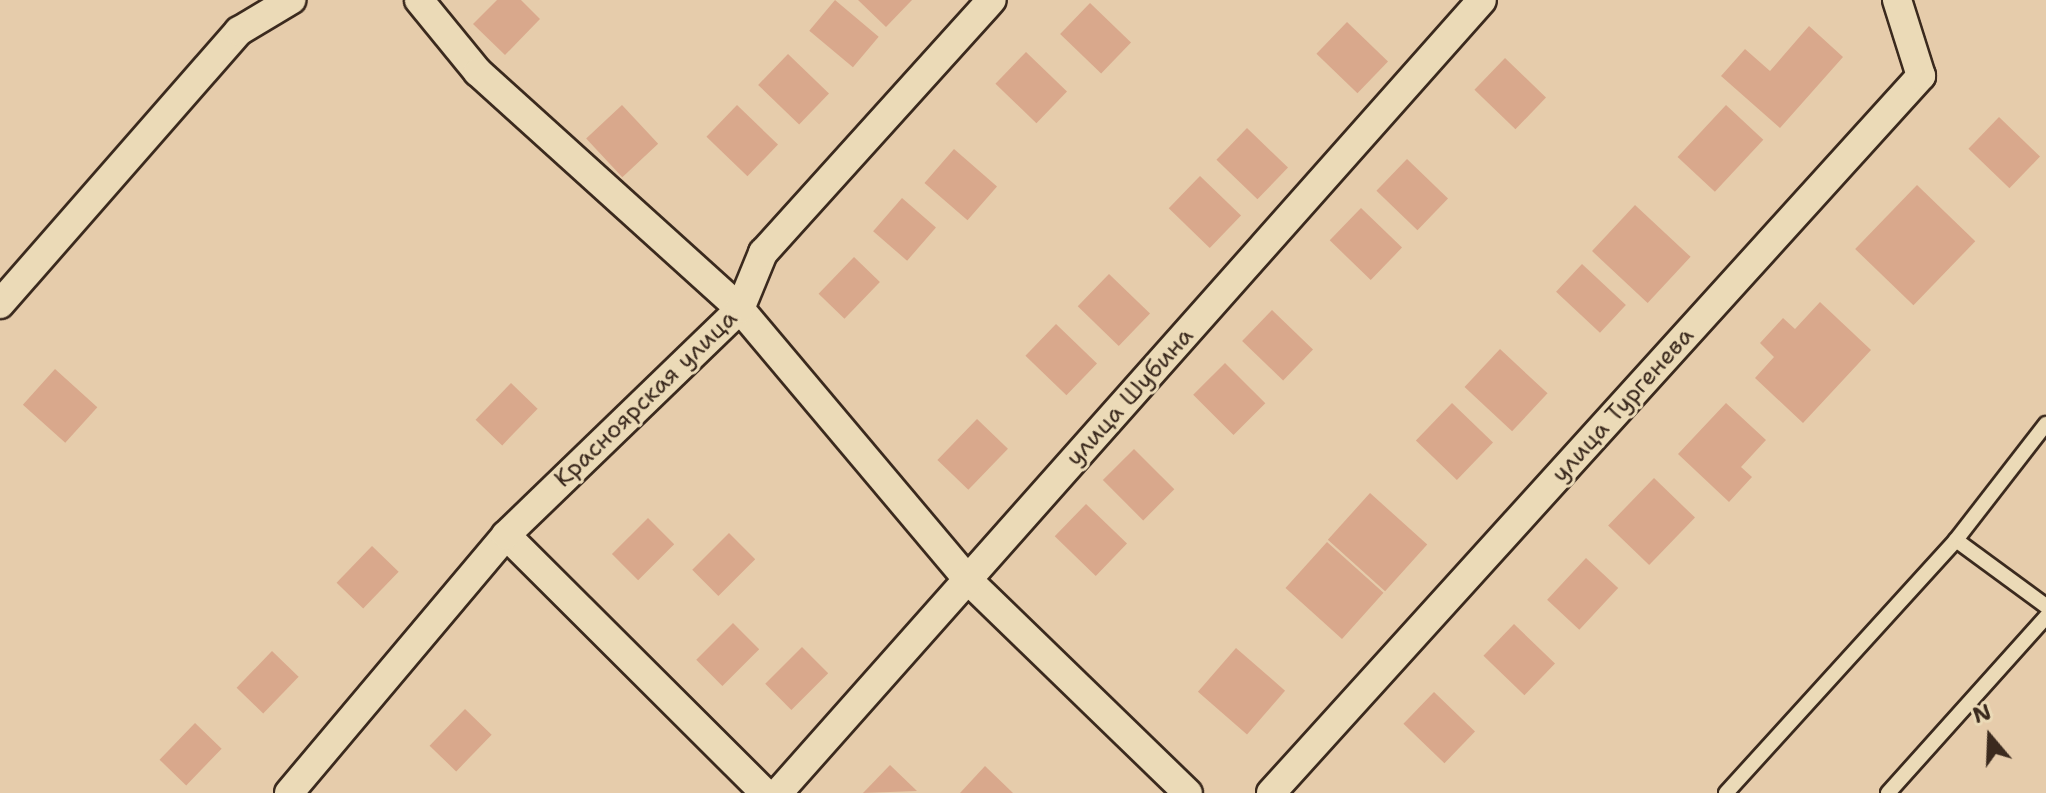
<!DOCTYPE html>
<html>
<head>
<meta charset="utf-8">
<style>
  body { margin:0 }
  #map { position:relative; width:2046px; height:793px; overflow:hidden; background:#e6ccab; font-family:"Shantell Sans",sans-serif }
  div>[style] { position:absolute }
  .building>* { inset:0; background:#d9a88c; transform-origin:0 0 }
  .roads { filter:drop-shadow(2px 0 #3b2a1e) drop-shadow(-2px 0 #3b2a1e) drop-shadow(0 2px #3b2a1e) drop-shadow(0 -2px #3b2a1e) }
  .service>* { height:14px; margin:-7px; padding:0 7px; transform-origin:7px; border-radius:7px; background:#ebdab7 }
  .minor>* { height:28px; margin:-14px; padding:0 14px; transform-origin:14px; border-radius:14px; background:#ebdab7 }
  span { translate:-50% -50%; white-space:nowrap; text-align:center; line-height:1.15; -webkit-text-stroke:6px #ebdab7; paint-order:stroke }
  .street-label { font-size:24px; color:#3b2a1e }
  .north { position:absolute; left:1950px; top:697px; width:80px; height:80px; -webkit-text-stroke:6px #ebdab7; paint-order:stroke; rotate:341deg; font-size:22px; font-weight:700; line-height:32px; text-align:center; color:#3b2a1e }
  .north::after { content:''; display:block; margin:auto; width:28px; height:36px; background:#3b2a1e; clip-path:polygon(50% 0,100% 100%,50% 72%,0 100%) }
</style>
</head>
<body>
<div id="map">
  <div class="building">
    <div style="clip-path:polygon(497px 0,521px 0,540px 19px,505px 55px,473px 24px)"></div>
    <div style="left:835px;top:0;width:57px;height:40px;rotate:40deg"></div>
    <div style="clip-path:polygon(858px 0,912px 0,886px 27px)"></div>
    <div style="left:1090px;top:3px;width:57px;height:43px;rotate:44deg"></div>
    <div style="left:1347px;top:22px;width:57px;height:44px;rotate:44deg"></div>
    <div style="clip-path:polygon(1809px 26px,1843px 57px,1780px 128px,1721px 76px,1745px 49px,1770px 71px)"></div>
    <div style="left:1026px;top:52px;width:57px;height:44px;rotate:44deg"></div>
    <div style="left:788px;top:54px;width:57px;height:43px;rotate:44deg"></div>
    <div style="left:1505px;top:58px;width:57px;height:44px;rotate:44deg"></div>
    <div style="left:622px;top:105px;width:53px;height:49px;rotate:47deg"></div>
    <div style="left:737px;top:105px;width:57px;height:44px;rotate:44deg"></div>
    <div style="left:1726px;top:105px;width:51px;height:71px;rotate:43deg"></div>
    <div style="left:1999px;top:117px;width:57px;height:44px;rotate:44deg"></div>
    <div style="left:1247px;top:128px;width:57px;height:44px;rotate:44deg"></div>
    <div style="left:954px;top:149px;width:57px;height:45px;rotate:41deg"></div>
    <div style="left:1407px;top:159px;width:57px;height:44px;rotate:44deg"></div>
    <div style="left:1200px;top:176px;width:57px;height:45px;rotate:44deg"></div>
    <div style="left:1917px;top:185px;width:81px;height:89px;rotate:44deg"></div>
    <div style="left:902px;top:198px;width:45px;height:44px;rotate:41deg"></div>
    <div style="left:1635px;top:205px;width:76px;height:63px;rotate:43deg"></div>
    <div style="left:1361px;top:208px;width:57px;height:45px;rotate:44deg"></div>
    <div style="left:854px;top:257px;width:36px;height:51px;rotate:44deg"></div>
    <div style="left:1582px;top:264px;width:60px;height:38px;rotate:43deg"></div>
    <div style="left:1109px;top:274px;width:57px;height:45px;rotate:44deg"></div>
    <div style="clip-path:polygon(1820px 302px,1871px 350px,1803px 423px,1755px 378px,1774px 357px,1760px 343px,1783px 318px,1795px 329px)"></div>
    <div style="left:1272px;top:310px;width:57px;height:43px;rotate:44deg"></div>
    <div style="left:1056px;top:324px;width:57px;height:44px;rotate:44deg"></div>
    <div style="left:1500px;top:349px;width:65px;height:52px;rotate:43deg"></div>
    <div style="left:1225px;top:363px;width:57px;height:45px;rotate:45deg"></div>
    <div style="left:55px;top:369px;width:57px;height:48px;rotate:42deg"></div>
    <div style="left:511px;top:383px;width:37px;height:51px;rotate:44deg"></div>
    <div style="left:1452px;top:403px;width:57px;height:52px;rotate:44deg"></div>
    <div style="clip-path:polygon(1726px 403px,1766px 440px,1741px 467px,1752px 477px,1729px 502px,1678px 454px)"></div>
    <div style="left:977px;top:419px;width:43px;height:57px;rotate:44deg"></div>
    <div style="left:1134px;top:449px;width:57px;height:44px;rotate:45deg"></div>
    <div style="left:1654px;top:478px;width:57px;height:66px;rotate:44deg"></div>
    <div style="left:1370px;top:493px;width:77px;height:63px;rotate:42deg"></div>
    <div style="left:1086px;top:504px;width:57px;height:45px;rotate:44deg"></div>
    <div style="left:648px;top:518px;width:37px;height:51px;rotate:45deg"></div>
    <div style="left:729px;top:533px;width:37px;height:52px;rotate:45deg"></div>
    <div style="left:1327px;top:542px;width:76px;height:62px;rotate:42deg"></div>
    <div style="left:372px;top:546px;width:37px;height:51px;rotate:44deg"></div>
    <div style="left:1586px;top:558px;width:44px;height:57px;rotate:43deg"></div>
    <div style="left:733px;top:623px;width:37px;height:52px;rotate:45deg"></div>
    <div style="left:1514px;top:624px;width:57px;height:44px;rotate:44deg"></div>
    <div style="left:802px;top:647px;width:37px;height:52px;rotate:45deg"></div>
    <div style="left:1236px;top:648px;width:65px;height:58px;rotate:41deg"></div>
    <div style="left:272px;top:651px;width:37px;height:51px;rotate:44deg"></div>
    <div style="left:1434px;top:692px;width:57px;height:44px;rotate:44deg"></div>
    <div style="left:465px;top:709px;width:37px;height:51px;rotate:44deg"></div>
    <div style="left:195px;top:723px;width:37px;height:51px;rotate:44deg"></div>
    <div style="clip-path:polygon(890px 765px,917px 791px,863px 793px)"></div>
    <div style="clip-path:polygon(985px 766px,1013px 793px,960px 793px)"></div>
  </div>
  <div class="roads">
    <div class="service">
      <div style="left:1956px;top:540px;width:112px;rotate:36.3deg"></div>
      <div style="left:1726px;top:793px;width:342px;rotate:-47.7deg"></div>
      <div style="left:1956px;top:540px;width:147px;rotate:-52.2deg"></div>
      <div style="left:1888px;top:793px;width:237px;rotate:-48.1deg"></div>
    </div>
    <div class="minor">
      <div style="left:419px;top:0;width:93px;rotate:50.7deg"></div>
      <div style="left:478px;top:72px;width:353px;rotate:42.1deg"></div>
      <div style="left:740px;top:309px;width:354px;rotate:49.9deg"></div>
      <div style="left:968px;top:580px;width:306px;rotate:44.1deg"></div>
      <div style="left:0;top:304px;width:363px;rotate:-48.8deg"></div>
      <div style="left:239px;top:31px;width:61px;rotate:-30.8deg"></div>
      <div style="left:506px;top:535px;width:366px;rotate:44.9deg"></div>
      <div style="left:289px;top:793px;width:337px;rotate:-49.9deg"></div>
      <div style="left:506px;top:535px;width:325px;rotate:-44deg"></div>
      <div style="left:740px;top:309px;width:61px;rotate:-67.7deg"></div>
      <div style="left:763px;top:253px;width:341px;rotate:-47.9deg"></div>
      <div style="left:778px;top:793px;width:1060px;rotate:-48.4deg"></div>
      <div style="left:1271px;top:793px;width:968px;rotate:-47.81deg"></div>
      <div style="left:1921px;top:76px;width:80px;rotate:-107.5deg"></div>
    </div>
  </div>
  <div class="street-label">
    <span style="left:1130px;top:397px;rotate:-48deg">улица Шубина</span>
    <span style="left:646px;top:399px;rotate:-44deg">Красноярская улица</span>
    <span style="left:1623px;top:405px;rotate:-48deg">улица Тургенева</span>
  </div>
  <div class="north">N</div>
</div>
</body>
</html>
